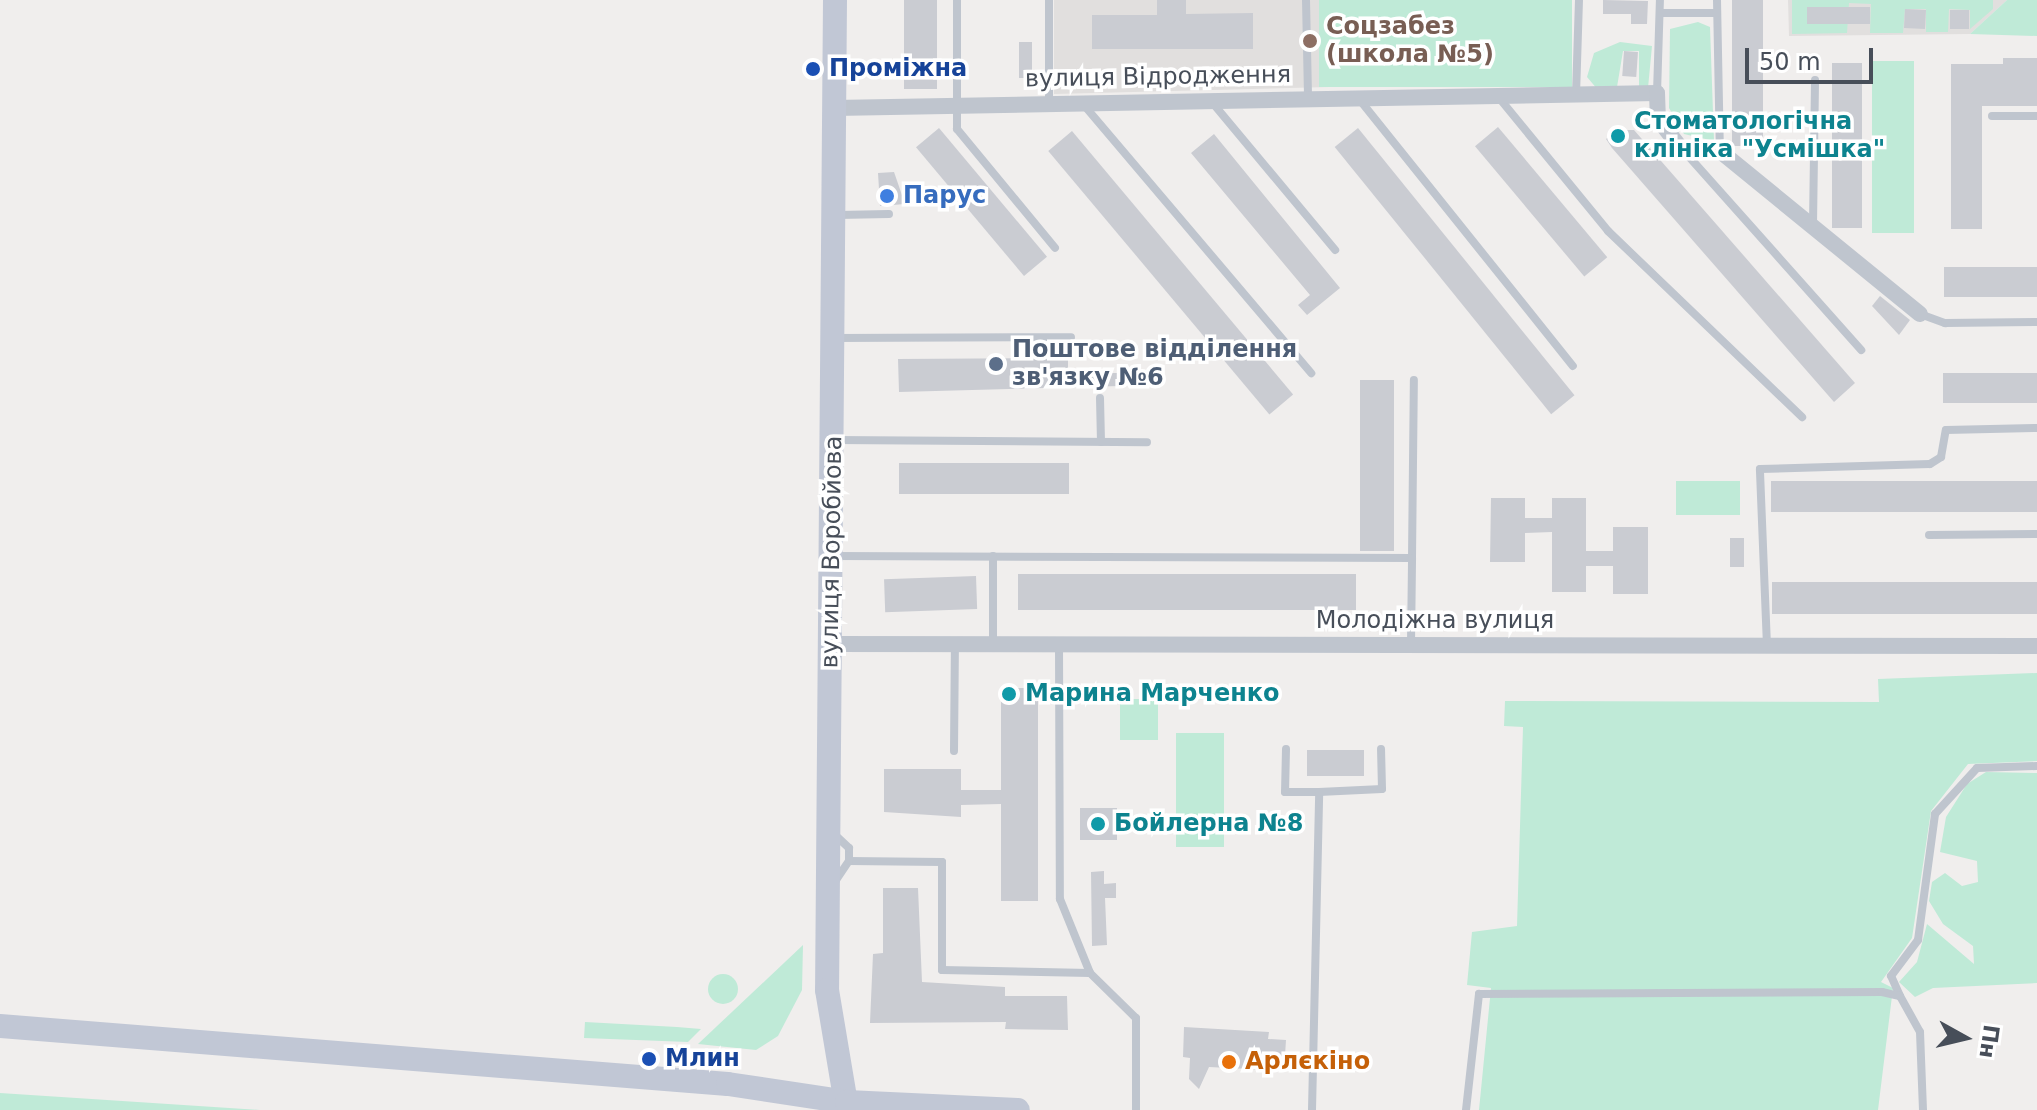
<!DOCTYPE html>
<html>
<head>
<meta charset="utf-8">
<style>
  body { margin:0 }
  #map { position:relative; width:2037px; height:1110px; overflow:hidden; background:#f0eeed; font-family:"DejaVu Sans",sans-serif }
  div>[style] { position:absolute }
  .education>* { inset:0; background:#e1dfde }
  .green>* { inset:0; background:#bfead7; transform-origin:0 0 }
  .round { border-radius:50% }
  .building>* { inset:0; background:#caccd2; transform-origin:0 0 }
  .lane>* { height:8px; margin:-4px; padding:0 4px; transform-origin:4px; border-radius:4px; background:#bfc5ce }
  .street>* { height:16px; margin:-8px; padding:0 8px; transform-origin:8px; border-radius:8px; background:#bfc5ce }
  .secondary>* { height:24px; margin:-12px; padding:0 12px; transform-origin:12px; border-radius:12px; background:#c1c7d5 }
  .dots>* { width:22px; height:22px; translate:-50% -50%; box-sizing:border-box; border:4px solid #fff; border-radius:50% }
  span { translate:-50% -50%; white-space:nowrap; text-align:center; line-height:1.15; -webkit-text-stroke:7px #fff; paint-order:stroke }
  .education-label { font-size:24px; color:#785e54; font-weight:700 }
  .left { translate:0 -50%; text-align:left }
  .transit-label { font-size:24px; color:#164399; font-weight:700 }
  .street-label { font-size:24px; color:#474e59 }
  .culture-label { font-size:24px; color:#0d838f; font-weight:700 }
  .shop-label { font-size:24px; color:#366cbe; font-weight:700 }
  .service-label { font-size:24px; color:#4e5e75; font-weight:700 }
  .food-label { font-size:24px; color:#c56008; font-weight:700 }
  .north { position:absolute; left:1925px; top:998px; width:80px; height:80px; -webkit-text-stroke:6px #fff; paint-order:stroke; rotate:98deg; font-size:22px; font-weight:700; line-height:32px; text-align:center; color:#474e59 }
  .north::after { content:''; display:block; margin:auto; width:28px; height:36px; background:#474e59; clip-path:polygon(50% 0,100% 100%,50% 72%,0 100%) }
  .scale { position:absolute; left:1745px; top:48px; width:128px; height:36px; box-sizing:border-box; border:4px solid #474e59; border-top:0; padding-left:10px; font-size:24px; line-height:28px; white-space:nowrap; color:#474e59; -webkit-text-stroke:6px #fff; paint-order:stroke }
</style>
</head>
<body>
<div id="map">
  <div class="education">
    <div style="clip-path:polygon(1054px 0,1566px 0,1565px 81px,1054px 94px)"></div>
    <div style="clip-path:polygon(1788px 0,2007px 0,1970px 34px,1789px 36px)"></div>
  </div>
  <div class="green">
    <div style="left:1319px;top:0;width:253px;height:87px"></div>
    <div style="clip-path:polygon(1792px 0,1993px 0,1993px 9px,1970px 29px,1970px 10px,1949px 9px,1948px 32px,1926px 32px,1926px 9px,1905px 9px,1903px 33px,1870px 33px,1871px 4px,1849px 3px,1847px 33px,1792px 34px)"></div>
    <div style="clip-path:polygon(2007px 0,2037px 0,2037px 36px,1970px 34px)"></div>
    <div style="clip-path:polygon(1698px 22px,1710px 27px,1714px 141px,1684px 134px,1669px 108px,1670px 29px)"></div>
    <div style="clip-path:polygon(1620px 42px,1652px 46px,1648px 88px,1639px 87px,1639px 51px,1623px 51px,1617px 87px,1598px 90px,1587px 77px,1594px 53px)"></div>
    <div style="left:1872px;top:61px;width:42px;height:172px"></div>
    <div style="left:1740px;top:481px;width:34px;height:64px;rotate:90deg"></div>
    <div style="clip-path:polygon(2037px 673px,2037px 761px,1968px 764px,1931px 811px,1912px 938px,1881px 982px,1893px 988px,1878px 1110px,1479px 1110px,1491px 988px,1467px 985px,1472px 932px,1517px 926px,1523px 727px,1504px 726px,1505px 701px,1879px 702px,1878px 679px)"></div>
    <div style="left:1120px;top:699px;width:38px;height:41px"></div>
    <div style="left:1176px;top:733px;width:48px;height:114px"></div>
    <div style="clip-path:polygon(1986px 772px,2037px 773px,2037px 983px,1933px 988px,1915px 997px,1899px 982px,1917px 962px,1927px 924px,1974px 964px,1973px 946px,1943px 924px,1929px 901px,1932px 882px,1945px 873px,1962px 886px,1978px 882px,1977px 861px,1940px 852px,1946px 817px,1967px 784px)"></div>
    <div style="clip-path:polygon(803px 945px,802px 990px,778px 1036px,756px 1050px,698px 1044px)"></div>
    <div class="round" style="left:708px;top:974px;width:30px;height:30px"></div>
    <div style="clip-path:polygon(585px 1022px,677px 1027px,701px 1029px,688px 1042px,584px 1038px)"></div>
    <div style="clip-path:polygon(0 1093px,260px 1110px,0 1110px)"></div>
  </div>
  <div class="building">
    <div style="left:904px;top:0;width:33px;height:89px"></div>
    <div style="clip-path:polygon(1157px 0,1186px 0,1186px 14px,1253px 13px,1253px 49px,1092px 49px,1092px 15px,1157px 15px)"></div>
    <div style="clip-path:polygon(1603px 0,1648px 1px,1647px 24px,1631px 24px,1631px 14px,1603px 14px)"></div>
    <div style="left:1732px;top:0;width:31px;height:146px"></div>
    <div style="left:1807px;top:7px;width:63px;height:17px"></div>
    <div style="left:1905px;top:9px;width:21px;height:19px;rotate:3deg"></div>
    <div style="left:1950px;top:10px;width:19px;height:19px"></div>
    <div style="left:1019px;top:42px;width:13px;height:36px"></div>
    <div style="left:1624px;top:51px;width:14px;height:25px;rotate:4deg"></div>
    <div style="clip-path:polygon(2003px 58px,2037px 58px,2037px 106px,1982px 106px,1982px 229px,1951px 229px,1951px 64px,2003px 64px)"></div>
    <div style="left:1832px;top:63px;width:30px;height:165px"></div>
    <div style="left:1498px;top:127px;width:170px;height:30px;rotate:50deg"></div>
    <div style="left:939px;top:128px;width:168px;height:30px;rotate:50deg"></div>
    <div style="left:1358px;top:128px;width:344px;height:30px;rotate:51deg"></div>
    <div style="clip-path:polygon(1618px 130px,1634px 130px,1855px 383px,1834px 402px,1612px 148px,1606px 139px)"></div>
    <div style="left:1072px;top:131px;width:344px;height:31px;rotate:50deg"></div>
    <div style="clip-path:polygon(1214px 134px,1340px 288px,1307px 315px,1298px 305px,1310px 295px,1191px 153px)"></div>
    <div style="clip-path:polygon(894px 172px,905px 204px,880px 206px,878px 173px)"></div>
    <div style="left:2037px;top:267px;width:30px;height:93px;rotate:90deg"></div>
    <div style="clip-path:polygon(1880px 296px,1910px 320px,1899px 335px,1872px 306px)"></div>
    <div style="clip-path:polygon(1068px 358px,1068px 373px,1120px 373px,1120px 386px,899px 392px,898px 359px)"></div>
    <div style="left:2037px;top:373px;width:30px;height:94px;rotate:90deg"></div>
    <div style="left:1360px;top:380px;width:34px;height:171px"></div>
    <div style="left:1069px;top:463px;width:31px;height:170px;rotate:90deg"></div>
    <div style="left:2037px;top:481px;width:31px;height:266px;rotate:90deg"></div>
    <div style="clip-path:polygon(1491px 498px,1525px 498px,1525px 518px,1552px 518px,1552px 498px,1586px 498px,1586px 551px,1613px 551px,1613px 527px,1648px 527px,1648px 594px,1613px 594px,1613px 566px,1586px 566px,1586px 592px,1552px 592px,1552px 532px,1525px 533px,1525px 562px,1490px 562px)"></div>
    <div style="left:1730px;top:538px;width:14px;height:29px"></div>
    <div style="left:1356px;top:574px;width:36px;height:338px;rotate:90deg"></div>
    <div style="left:976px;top:576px;width:33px;height:92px;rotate:88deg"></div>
    <div style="left:1772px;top:582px;width:265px;height:32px"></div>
    <div style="clip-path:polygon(1001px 688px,1038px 688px,1038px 901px,1001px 901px,1001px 804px,961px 805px,961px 817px,884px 812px,884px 769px,961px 769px,961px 790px,1001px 790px)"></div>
    <div style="left:1307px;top:750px;width:57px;height:26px"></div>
    <div style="left:1080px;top:808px;width:37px;height:32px"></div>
    <div style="clip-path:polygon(1104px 871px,1104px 884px,1116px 883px,1116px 898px,1105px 898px,1107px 945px,1092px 946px,1091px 872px)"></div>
    <div style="clip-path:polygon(883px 888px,918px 888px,922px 982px,1005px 987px,1005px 996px,1067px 996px,1068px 1030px,1005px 1029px,1006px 1022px,870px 1023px,873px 954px,883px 953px)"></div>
    <div style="clip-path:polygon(1184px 1027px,1269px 1032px,1268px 1039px,1286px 1040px,1284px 1071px,1209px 1067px,1199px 1089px,1189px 1079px,1190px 1058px,1183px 1057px)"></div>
  </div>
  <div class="lane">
    <div style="left:957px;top:0;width:129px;rotate:90deg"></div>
    <div style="left:957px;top:129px;width:154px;rotate:50.5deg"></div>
    <div style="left:1049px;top:0;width:103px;rotate:90deg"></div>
    <div style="left:1306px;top:0;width:98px;rotate:88.8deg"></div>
    <div style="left:1717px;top:0;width:151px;rotate:88.9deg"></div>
    <div style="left:1660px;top:13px;width:57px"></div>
    <div style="left:1657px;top:93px;width:93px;rotate:-88.2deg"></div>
    <div style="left:1576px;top:95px;width:95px;rotate:-88.2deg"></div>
    <div style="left:1359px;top:99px;width:342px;rotate:51.3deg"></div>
    <div style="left:1500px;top:99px;width:171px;rotate:50.7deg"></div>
    <div style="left:1608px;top:231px;width:269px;rotate:43.8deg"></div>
    <div style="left:1211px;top:101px;width:194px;rotate:50.2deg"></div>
    <div style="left:1083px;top:104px;width:353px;rotate:49.7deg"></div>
    <div style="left:1992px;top:116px;width:45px"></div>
    <div style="left:1683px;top:150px;width:268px;rotate:48.3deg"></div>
    <div style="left:838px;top:215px;width:51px;rotate:-1.1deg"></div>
    <div style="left:1813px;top:225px;width:145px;rotate:-89.2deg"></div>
    <div style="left:1920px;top:314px;width:27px;rotate:20deg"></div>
    <div style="left:1945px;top:323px;width:92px;rotate:-0.6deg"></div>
    <div style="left:835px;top:338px;width:236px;rotate:-0.2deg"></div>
    <div style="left:1100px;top:398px;width:44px;rotate:88.7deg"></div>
    <div style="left:834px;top:440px;width:313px;rotate:0.4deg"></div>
    <div style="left:1929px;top:535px;width:108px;rotate:-0.5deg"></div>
    <div style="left:834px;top:556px;width:578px;rotate:0.2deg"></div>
    <div style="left:1412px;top:558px;width:178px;rotate:-89.4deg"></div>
    <div style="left:993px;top:644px;width:88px;rotate:-90deg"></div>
    <div style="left:1411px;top:644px;width:86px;rotate:-89.3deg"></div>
    <div style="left:1059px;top:645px;width:254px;rotate:89.8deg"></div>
    <div style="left:1060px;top:899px;width:80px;rotate:67.9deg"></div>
    <div style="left:1767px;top:646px;width:177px;rotate:-92.3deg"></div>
    <div style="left:1760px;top:469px;width:170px;rotate:-1.7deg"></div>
    <div style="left:1930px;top:464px;width:13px;rotate:-32deg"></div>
    <div style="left:1941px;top:457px;width:27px;rotate:-80deg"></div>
    <div style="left:1946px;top:430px;width:91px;rotate:-1.3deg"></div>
    <div style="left:1286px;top:749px;width:43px;rotate:91.3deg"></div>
    <div style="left:1285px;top:792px;width:34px"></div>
    <div style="left:954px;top:751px;width:105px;rotate:-89.5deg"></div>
    <div style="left:849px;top:861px;width:93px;rotate:0.6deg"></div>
    <div style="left:942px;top:862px;width:108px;rotate:90deg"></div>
    <div style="left:942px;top:970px;width:148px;rotate:1.2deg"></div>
    <div style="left:1090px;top:973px;width:64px;rotate:44.4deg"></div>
    <div style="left:1136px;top:1018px;width:92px;rotate:90deg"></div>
    <div style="left:834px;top:883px;width:27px;rotate:-56deg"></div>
    <div style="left:849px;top:861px;width:13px;rotate:-90deg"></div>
    <div style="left:849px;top:848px;width:19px;rotate:-137deg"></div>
    <div style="left:1900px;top:996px;width:22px;rotate:-114deg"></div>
    <div style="left:1891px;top:976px;width:45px;rotate:-53.1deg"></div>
    <div style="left:1918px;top:940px;width:127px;rotate:-82.3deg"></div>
    <div style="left:1935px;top:814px;width:62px;rotate:-47.6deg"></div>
    <div style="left:1977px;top:768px;width:60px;rotate:-1.9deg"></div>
    <div style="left:1312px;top:1110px;width:318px;rotate:-88.7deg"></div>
    <div style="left:1319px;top:792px;width:63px;rotate:-2.7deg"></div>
    <div style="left:1382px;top:789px;width:40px;rotate:-91.4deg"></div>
    <div style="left:1466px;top:1110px;width:117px;rotate:-83.6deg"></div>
    <div style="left:1479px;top:994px;width:403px;rotate:-0.3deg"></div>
    <div style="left:1882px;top:992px;width:18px;rotate:13deg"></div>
    <div style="left:1900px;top:996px;width:41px;rotate:60.9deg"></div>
    <div style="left:1920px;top:1032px;width:78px;rotate:87.8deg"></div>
  </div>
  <div class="street">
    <div style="left:834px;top:108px;width:823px;rotate:-1.04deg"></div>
    <div style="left:1657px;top:93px;width:26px;rotate:88deg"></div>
    <div style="left:1658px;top:119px;width:39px;rotate:52deg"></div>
    <div style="left:1682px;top:150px;width:38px;rotate:2deg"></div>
    <div style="left:1720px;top:151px;width:258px;rotate:39.2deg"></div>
    <div style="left:832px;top:644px;width:1205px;rotate:0.1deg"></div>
  </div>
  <div class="secondary">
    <div style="left:835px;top:0;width:990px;rotate:90.46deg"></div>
    <div style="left:827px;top:990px;width:122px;rotate:80.5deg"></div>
    <div style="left:0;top:1026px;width:730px;rotate:4.56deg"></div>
    <div style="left:728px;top:1084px;width:120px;rotate:8.6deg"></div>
    <div style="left:847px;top:1102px;width:171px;rotate:2.7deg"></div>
  </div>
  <div class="dots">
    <div style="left:1310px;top:41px;background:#8d6e63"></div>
    <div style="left:813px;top:69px;background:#1a4fb4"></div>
    <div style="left:1618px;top:136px;background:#0f9aa8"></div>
    <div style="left:887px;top:196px;background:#3f7fe0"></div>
    <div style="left:996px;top:364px;background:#5c6f8a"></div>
    <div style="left:1009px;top:694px;background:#0f9aa8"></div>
    <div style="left:1098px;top:824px;background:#0f9aa8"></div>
    <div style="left:649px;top:1059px;background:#1a4fb4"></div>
    <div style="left:1229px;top:1062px;background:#e8710a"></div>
  </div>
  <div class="education-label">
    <span class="left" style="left:1326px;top:41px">Соцзабез<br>(школа №5)</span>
  </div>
  <div class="transit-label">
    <span class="left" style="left:829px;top:69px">Проміжна</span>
    <span class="left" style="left:665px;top:1059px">Млин</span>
  </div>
  <div class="street-label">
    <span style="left:1158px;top:77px;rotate:-1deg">вулиця Відродження</span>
    <span style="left:832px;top:552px;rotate:-89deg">вулиця Воробйова</span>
    <span style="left:1435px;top:621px">Молодіжна вулиця</span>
  </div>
  <div class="culture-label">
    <span class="left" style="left:1634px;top:136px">Стоматологічна<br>клініка "Усмішка"</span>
    <span class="left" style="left:1025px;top:694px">Марина Марченко</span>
    <span class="left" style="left:1114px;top:824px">Бойлерна №8</span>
  </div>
  <div class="shop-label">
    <span class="left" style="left:903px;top:196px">Парус</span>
  </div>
  <div class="service-label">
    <span class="left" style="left:1012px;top:364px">Поштове відділення<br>зв'язку №6</span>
  </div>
  <div class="food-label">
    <span class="left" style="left:1245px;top:1062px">Арлєкіно</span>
  </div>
  <div class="north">Пн</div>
  <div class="scale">50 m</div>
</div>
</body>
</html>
